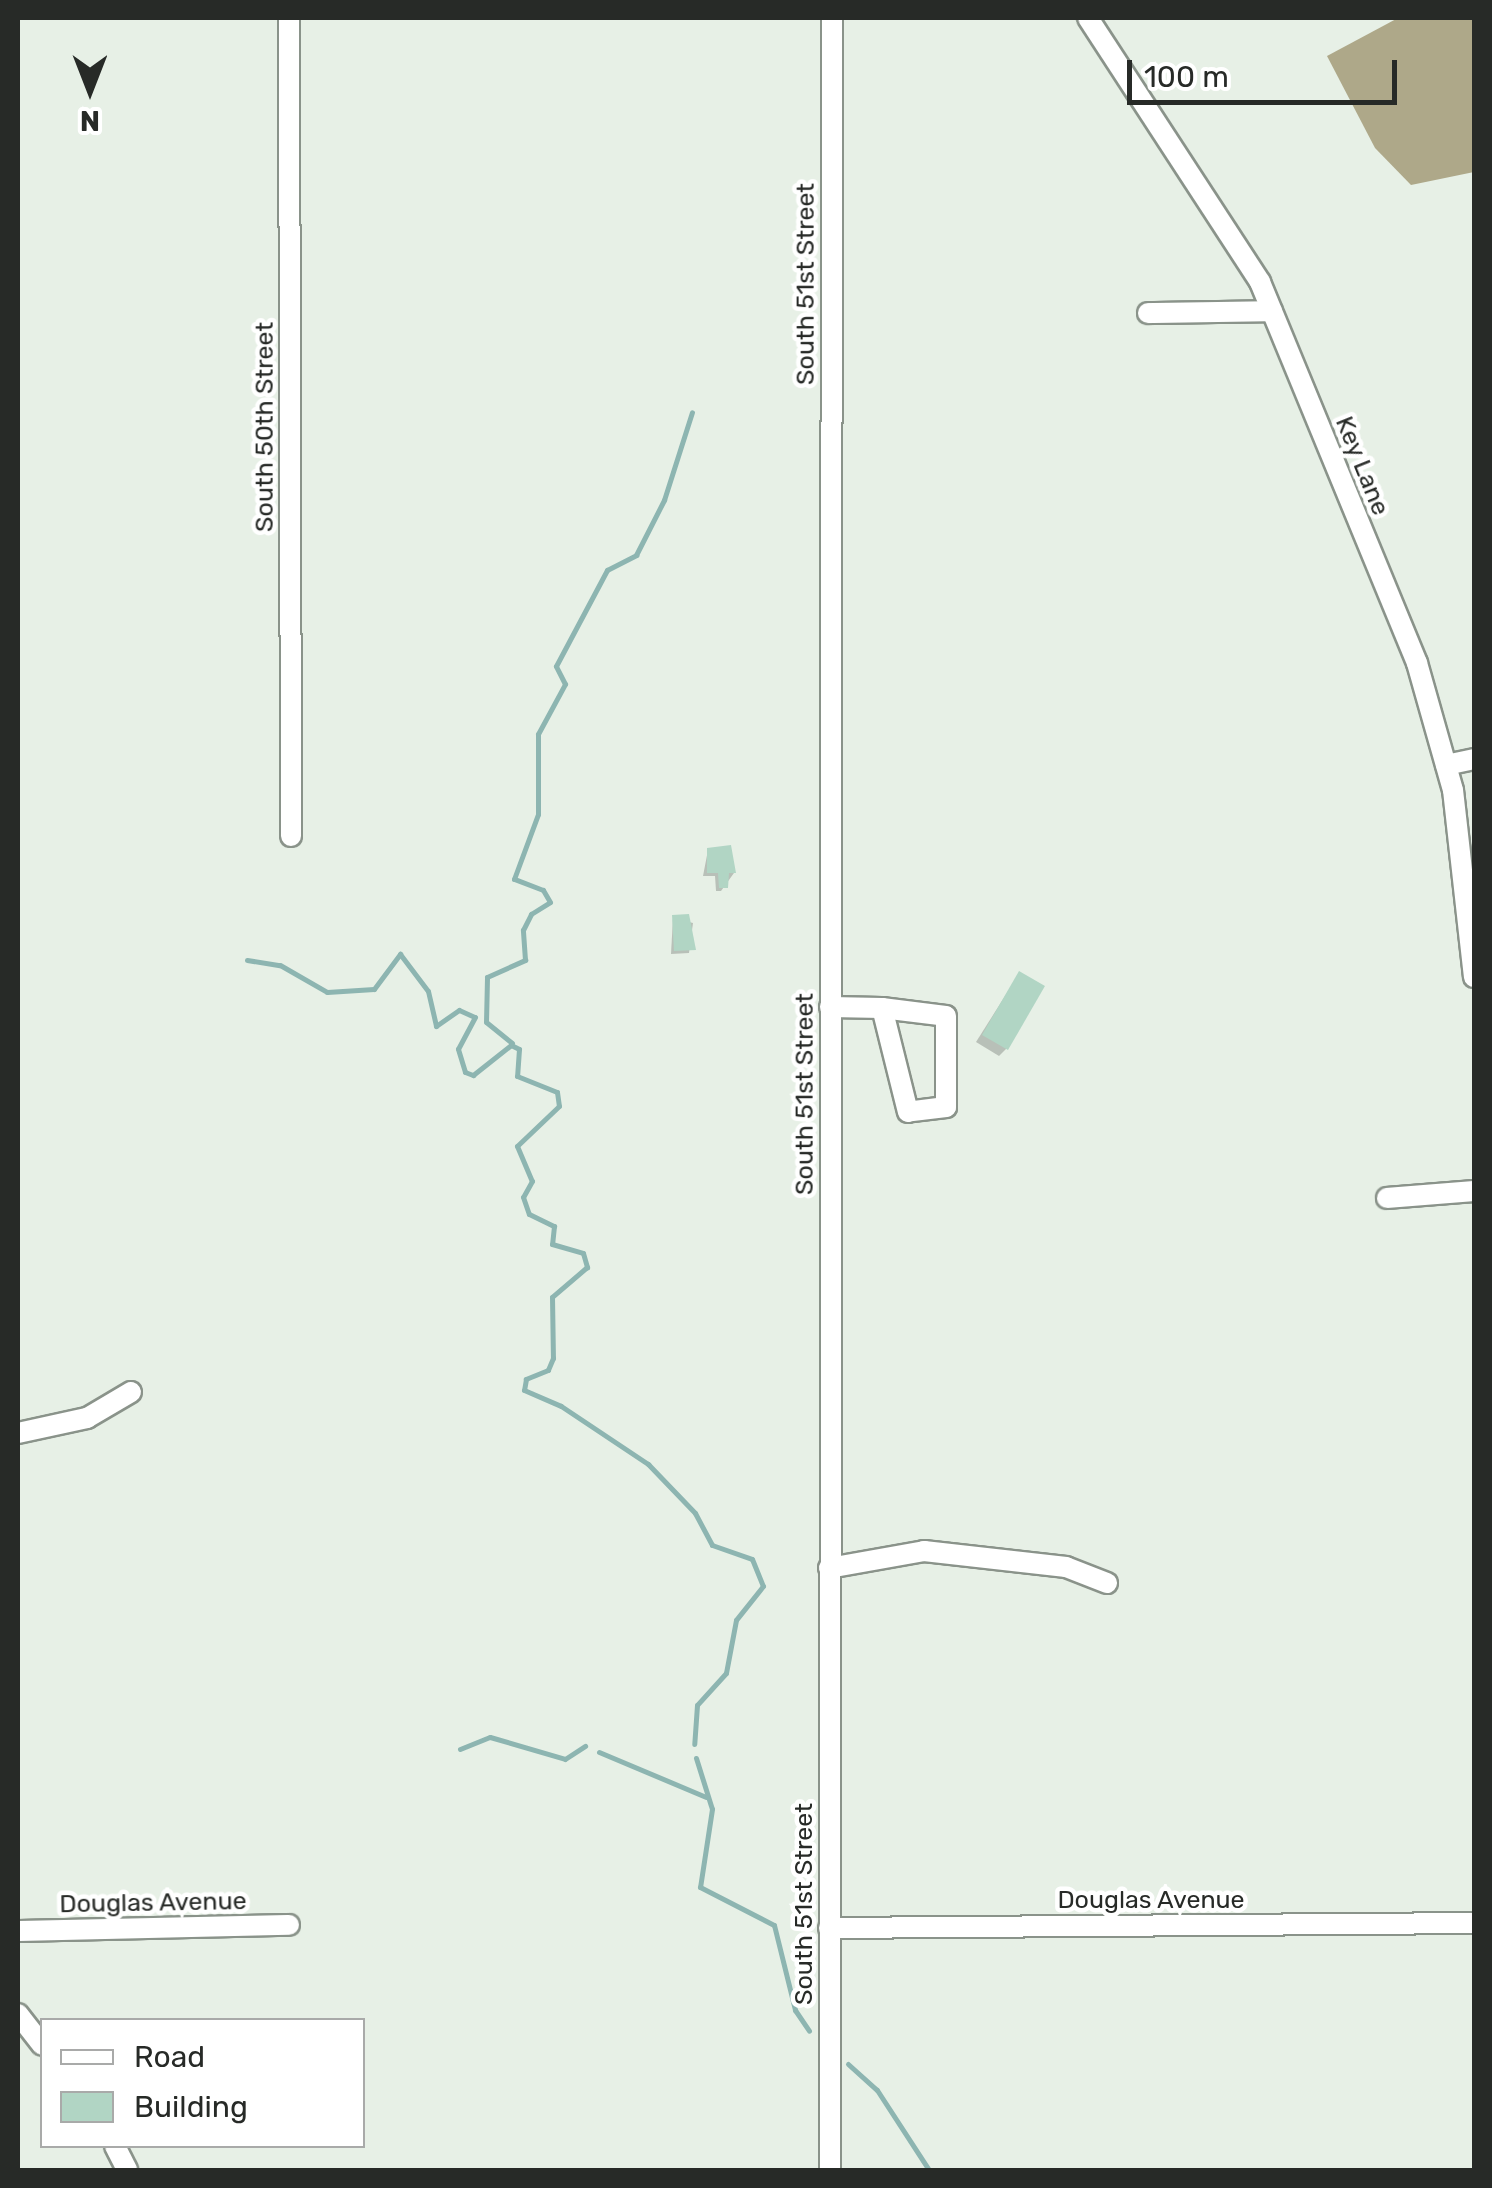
<!DOCTYPE html>
<html>
<head>
<meta charset="utf-8">
<style>
  body { margin:0 }
  #map { position:relative; width:1492px; height:2188px; overflow:hidden; background:#e7f0e6; font-family:Rubik,sans-serif }
  div>[style] { position:absolute }
  .forest>* { inset:0; background:#aea889 }
  .shadow>* { inset:0; background:#0003 }
  .stream>* { height:5px; margin:-2.5px; padding:0 2.5px; transform-origin:2.5px; border-radius:2.5px; background:#8db5b1 }
  .building>* { inset:0; background:#b1d5c4; transform-origin:0 0 }
  .roads { filter:drop-shadow(2px 0 #8a938a) drop-shadow(-2px 0 #8a938a) drop-shadow(0 2px #8a938a) drop-shadow(0 -2px #8a938a) }
  .minor>* { height:20px; margin:-10px; padding:0 10px; transform-origin:10px; border-radius:10px; background:#fff }
  span { translate:-50% -50%; white-space:nowrap; text-align:center; line-height:1.15; -webkit-text-stroke:9px #fff; paint-order:stroke }
  .street-label { font-size:25px; color:#272a27 }
  .frame { position:absolute; inset:0; border:20px solid #272a27; pointer-events:none }
  .legend { position:absolute; left:40px; top:2018px; width:325px; height:130px; box-sizing:border-box; background:#fff; border:2px solid #a9aaa9; margin:0; padding:12px 18px; list-style:none; font-size:30px; color:#272a27 }
  .legend li { display:flex; align-items:center; gap:20px; height:50px }
  .legend b { width:50px; border:2px solid #a9aaa9 }
  .north { position:absolute; left:40px; top:40px; width:100px; height:100px; -webkit-text-stroke:8px #fff; paint-order:stroke; rotate:180deg; font-size:28px; font-weight:700; line-height:40px; text-align:center; color:#272a27 }
  .north::after { content:''; display:block; margin:auto; width:35px; height:45px; background:#272a27; clip-path:polygon(50% 0,100% 100%,50% 72%,0 100%) }
  .scale { position:absolute; left:1127px; top:60px; width:270px; height:45px; box-sizing:border-box; border:5px solid #272a27; border-top:0; padding-left:12px; font-size:30px; line-height:35px; white-space:nowrap; color:#272a27; -webkit-text-stroke:8px #fff; paint-order:stroke }
</style>
</head>
<body>
<div id="map">
  <div class="forest">
    <div style="clip-path:polygon(1398px 18px,1474px 18px,1474px 172px,1411px 185px,1375px 148px,1327px 56px)"></div>
  </div>
  <div class="shadow">
    <div style="clip-path:polygon(708px 850px,734px 873px,721px 891px,716px 891px,715px 876px,703px 876px)"></div>
    <div style="clip-path:polygon(673px 918px,693px 923px,689px 953px,671px 954px)"></div>
    <div style="clip-path:polygon(1019px 974px,1006px 1049px,999px 1056px,976px 1042px)"></div>
  </div>
  <div class="stream">
    <div style="left:247px;top:960px;width:33px;rotate:9deg"></div>
    <div style="left:280px;top:965px;width:54px;rotate:29.9deg"></div>
    <div style="left:327px;top:992px;width:47px;rotate:-3.7deg"></div>
    <div style="left:374px;top:989px;width:44px;rotate:-53.4deg"></div>
    <div style="left:400px;top:954px;width:46px;rotate:52.9deg"></div>
    <div style="left:428px;top:991px;width:36px;rotate:77deg"></div>
    <div style="left:436px;top:1026px;width:28px;rotate:-35deg"></div>
    <div style="left:459px;top:1010px;width:17px;rotate:24deg"></div>
    <div style="left:475px;top:1017px;width:36px;rotate:118deg"></div>
    <div style="left:458px;top:1049px;width:24px;rotate:73deg"></div>
    <div style="left:465px;top:1072px;width:9px;rotate:21deg"></div>
    <div style="left:473px;top:1075px;width:48px;rotate:-38.3deg"></div>
    <div style="left:511px;top:1045px;width:9px;rotate:27deg"></div>
    <div style="left:519px;top:1049px;width:27px;rotate:94deg"></div>
    <div style="left:517px;top:1076px;width:43px;rotate:21.8deg"></div>
    <div style="left:557px;top:1092px;width:14px;rotate:82deg"></div>
    <div style="left:559px;top:1106px;width:58px;rotate:136.4deg"></div>
    <div style="left:517px;top:1146px;width:38px;rotate:67deg"></div>
    <div style="left:532px;top:1181px;width:18px;rotate:119deg"></div>
    <div style="left:523px;top:1197px;width:18px;rotate:71deg"></div>
    <div style="left:529px;top:1214px;width:28px;rotate:26deg"></div>
    <div style="left:554px;top:1226px;width:18px;rotate:96deg"></div>
    <div style="left:552px;top:1244px;width:32px;rotate:16deg"></div>
    <div style="left:583px;top:1253px;width:15px;rotate:74deg"></div>
    <div style="left:587px;top:1267px;width:46px;rotate:139.4deg"></div>
    <div style="left:552px;top:1297px;width:61px;rotate:89.1deg"></div>
    <div style="left:553px;top:1358px;width:13px;rotate:113deg"></div>
    <div style="left:548px;top:1370px;width:24px;rotate:158deg"></div>
    <div style="left:526px;top:1379px;width:11px;rotate:100deg"></div>
    <div style="left:524px;top:1390px;width:40px;rotate:23.4deg"></div>
    <div style="left:561px;top:1406px;width:105px;rotate:33.7deg"></div>
    <div style="left:648px;top:1464px;width:68px;rotate:46.2deg"></div>
    <div style="left:695px;top:1513px;width:36px;rotate:62deg"></div>
    <div style="left:712px;top:1545px;width:42px;rotate:19.3deg"></div>
    <div style="left:752px;top:1559px;width:29px;rotate:68deg"></div>
    <div style="left:763px;top:1586px;width:43px;rotate:128.5deg"></div>
    <div style="left:736px;top:1620px;width:54px;rotate:100.7deg"></div>
    <div style="left:726px;top:1673px;width:43px;rotate:132.2deg"></div>
    <div style="left:697px;top:1705px;width:39px;rotate:94deg"></div>
    <div style="left:512px;top:1043px;width:33px;rotate:-141deg"></div>
    <div style="left:486px;top:1022px;width:45px;rotate:-88.7deg"></div>
    <div style="left:487px;top:977px;width:42px;rotate:-24.1deg"></div>
    <div style="left:525px;top:960px;width:30px;rotate:-94deg"></div>
    <div style="left:523px;top:930px;width:18px;rotate:-63deg"></div>
    <div style="left:531px;top:914px;width:22px;rotate:-32deg"></div>
    <div style="left:550px;top:902px;width:14px;rotate:-120deg"></div>
    <div style="left:543px;top:890px;width:31px;rotate:-159deg"></div>
    <div style="left:514px;top:879px;width:69px;rotate:-69.7deg"></div>
    <div style="left:538px;top:814px;width:80px;rotate:-90deg"></div>
    <div style="left:538px;top:734px;width:57px;rotate:-61.6deg"></div>
    <div style="left:565px;top:684px;width:20px;rotate:-117deg"></div>
    <div style="left:556px;top:666px;width:109px;rotate:-62deg"></div>
    <div style="left:607px;top:570px;width:33px;rotate:-27deg"></div>
    <div style="left:636px;top:555px;width:62px;rotate:-63deg"></div>
    <div style="left:664px;top:500px;width:92px;rotate:-72.3deg"></div>
    <div style="left:460px;top:1749px;width:32px;rotate:-22deg"></div>
    <div style="left:490px;top:1737px;width:78px;rotate:16.3deg"></div>
    <div style="left:565px;top:1759px;width:24px;rotate:-33deg"></div>
    <div style="left:599px;top:1752px;width:116px;rotate:22.8deg"></div>
    <div style="left:696px;top:1758px;width:53px;rotate:72.6deg"></div>
    <div style="left:712px;top:1809px;width:79px;rotate:98.7deg"></div>
    <div style="left:700px;top:1887px;width:83px;rotate:27.2deg"></div>
    <div style="left:774px;top:1925px;width:88px;rotate:76.1deg"></div>
    <div style="left:795px;top:2010px;width:25px;rotate:56deg"></div>
    <div style="left:848px;top:2064px;width:39px;rotate:42deg"></div>
    <div style="left:877px;top:2090px;width:95px;rotate:57deg"></div>
  </div>
  <div class="building">
    <div style="clip-path:polygon(731px 845px,736px 873px,729px 873px,728px 888px,719px 888px,718px 873px,707px 873px,707px 848px)"></div>
    <div style="clip-path:polygon(689px 914px,696px 950px,674px 951px,672px 915px)"></div>
    <div style="left:1019px;top:971px;width:30px;height:74px;rotate:30deg"></div>
  </div>
  <div class="roads">
    <div class="minor">
      <div style="left:289px;top:18px;width:818px;rotate:89.86deg"></div>
      <div style="left:1088px;top:18px;width:315px;rotate:56.9deg"></div>
      <div style="left:1260px;top:282px;width:412px;rotate:67.6deg"></div>
      <div style="left:1417px;top:663px;width:132px;rotate:74.2deg"></div>
      <div style="left:1453px;top:790px;width:188px;rotate:83.6deg"></div>
      <div style="left:1148px;top:313px;width:124px;rotate:-0.9deg"></div>
      <div style="left:1446px;top:765px;width:29px;rotate:-12deg"></div>
      <div style="left:830px;top:1007px;width:52px;rotate:1.1deg"></div>
      <div style="left:882px;top:1008px;width:64px;rotate:7.1deg"></div>
      <div style="left:946px;top:1016px;width:91px;rotate:90deg"></div>
      <div style="left:946px;top:1107px;width:38px;rotate:173deg"></div>
      <div style="left:908px;top:1112px;width:107px;rotate:-104deg"></div>
      <div style="left:1387px;top:1198px;width:87px;rotate:-4.6deg"></div>
      <div style="left:18px;top:1433px;width:71px;rotate:-12.3deg"></div>
      <div style="left:87px;top:1418px;width:51px;rotate:-30.6deg"></div>
      <div style="left:829px;top:1568px;width:97px;rotate:-10.1deg"></div>
      <div style="left:924px;top:1551px;width:143px;rotate:6.4deg"></div>
      <div style="left:1066px;top:1567px;width:44px;rotate:21.3deg"></div>
      <div style="left:829px;top:1928px;width:645px;rotate:-0.44deg"></div>
      <div style="left:18px;top:1931px;width:271px;rotate:-1.3deg"></div>
      <div style="left:18px;top:2014px;width:39px;rotate:52deg"></div>
      <div style="left:115px;top:2146px;width:27px;rotate:63deg"></div>
      <div style="left:830px;top:2170px;width:2152px;rotate:-89.95deg"></div>
    </div>
  </div>
  <div class="street-label">
    <span style="left:806px;top:284px;rotate:-90deg">South 51st Street</span>
    <span style="left:265px;top:427px;rotate:-90deg">South 50th Street</span>
    <span style="left:1362px;top:466px;rotate:68deg">Key Lane</span>
    <span style="left:805px;top:1094px;rotate:-90deg">South 51st Street</span>
    <span style="left:1151px;top:1900px">Douglas Avenue</span>
    <span style="left:153px;top:1903px;rotate:-1deg">Douglas Avenue</span>
    <span style="left:804px;top:1904px;rotate:-90deg">South 51st Street</span>
  </div>
  <div class="frame"></div>
  <ul class="legend">
  <li><b style="height:12px;background:#fff"></b>Road</li>
  <li><b style="height:28px;background:#b1d5c4"></b>Building</li>
  </ul>
  <div class="north">N</div>
  <div class="scale">100 m</div>
</div>
</body>
</html>
